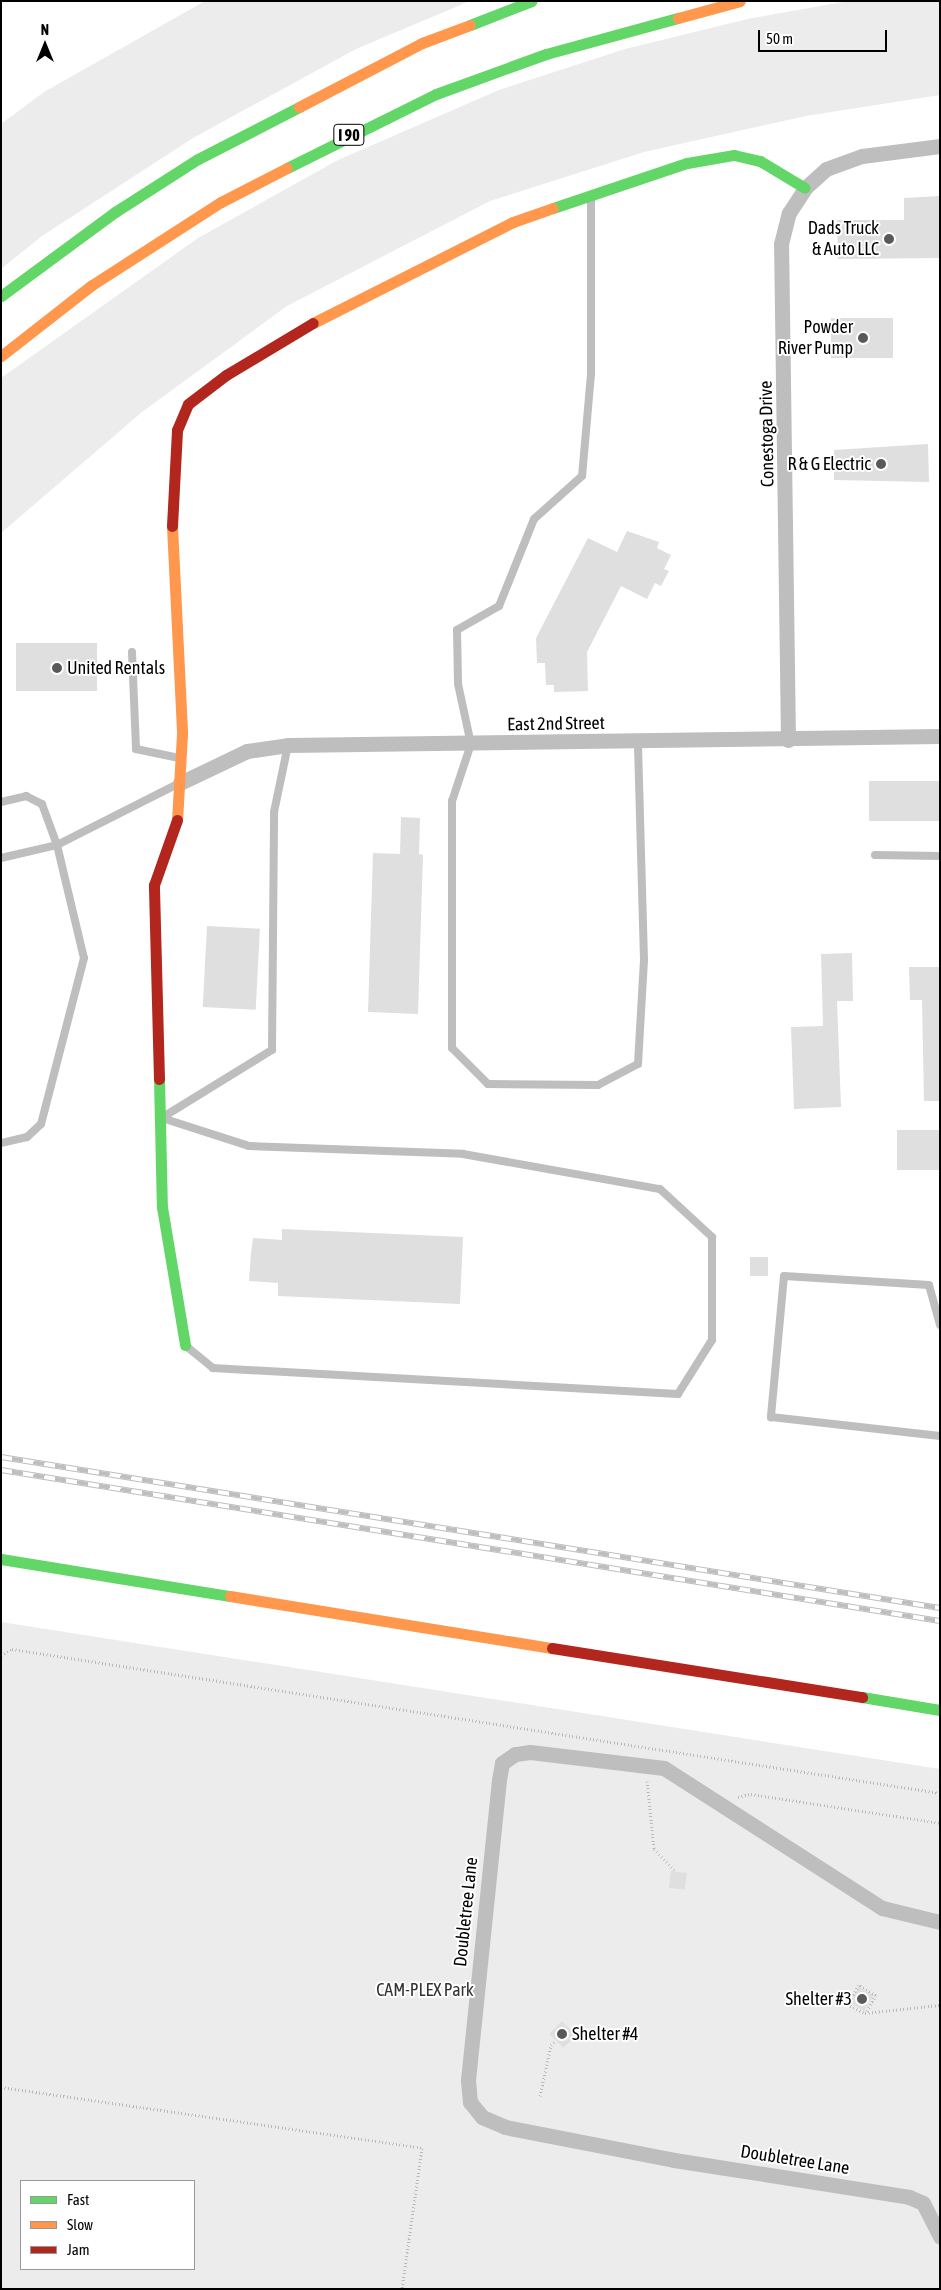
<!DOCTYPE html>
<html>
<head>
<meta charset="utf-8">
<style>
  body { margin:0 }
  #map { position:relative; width:941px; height:2290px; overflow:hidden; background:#fff; font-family:"Asap Condensed",sans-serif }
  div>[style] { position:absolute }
  .green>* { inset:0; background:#ececec }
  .building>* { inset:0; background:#dfdfdf; transform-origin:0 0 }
  .path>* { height:3px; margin-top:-1.5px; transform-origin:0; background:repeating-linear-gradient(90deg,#b9b9b9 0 1px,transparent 0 3.5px) }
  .lane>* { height:8px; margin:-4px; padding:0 4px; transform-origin:4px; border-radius:4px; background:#bebebe }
  .street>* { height:15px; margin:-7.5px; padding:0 7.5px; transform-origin:7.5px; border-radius:7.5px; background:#bebebe }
  .fast>* { height:11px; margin:-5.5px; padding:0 5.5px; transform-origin:5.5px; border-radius:5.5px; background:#63d668 }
  .slow>* { height:11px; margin:-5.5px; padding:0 5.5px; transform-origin:5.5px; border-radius:5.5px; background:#ff974d }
  .jam>* { height:11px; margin:-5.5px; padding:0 5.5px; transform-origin:5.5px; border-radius:5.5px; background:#b3261e }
  .rail>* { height:5.5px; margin-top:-2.75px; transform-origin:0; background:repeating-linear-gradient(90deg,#fff 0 11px,#bebebe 0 22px); box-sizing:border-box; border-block:1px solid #bebebe }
  .dots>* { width:14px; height:14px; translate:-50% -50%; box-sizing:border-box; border:2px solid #fff; border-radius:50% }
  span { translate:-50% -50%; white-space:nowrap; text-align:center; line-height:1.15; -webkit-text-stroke:4px #fff; paint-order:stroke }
  .shield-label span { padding:1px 4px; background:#fff; border:1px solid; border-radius:4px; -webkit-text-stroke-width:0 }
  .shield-label { font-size:16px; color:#000; font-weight:700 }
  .poi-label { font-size:18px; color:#000 }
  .right { translate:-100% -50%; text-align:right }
  .left { translate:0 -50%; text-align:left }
  .street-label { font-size:18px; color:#000 }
  .park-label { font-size:18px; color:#333 }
  .frame { position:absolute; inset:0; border:2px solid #000; pointer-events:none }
  .legend { position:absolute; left:20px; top:2180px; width:175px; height:90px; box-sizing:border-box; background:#fff; border:1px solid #999; margin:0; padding:6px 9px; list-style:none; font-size:15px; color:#000 }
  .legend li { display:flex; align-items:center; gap:10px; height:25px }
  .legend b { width:25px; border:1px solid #999 }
  .north { position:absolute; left:20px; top:20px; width:50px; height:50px; -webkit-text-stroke:4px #fff; paint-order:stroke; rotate:0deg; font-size:14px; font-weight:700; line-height:20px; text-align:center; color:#000 }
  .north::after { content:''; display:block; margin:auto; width:18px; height:22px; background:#000; clip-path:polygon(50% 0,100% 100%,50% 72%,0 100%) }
  .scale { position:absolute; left:758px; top:30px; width:129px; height:22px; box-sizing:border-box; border:2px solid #000; border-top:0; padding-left:6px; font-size:15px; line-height:18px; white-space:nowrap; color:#000; -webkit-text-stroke:4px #fff; paint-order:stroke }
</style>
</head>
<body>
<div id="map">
  <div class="green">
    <div style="clip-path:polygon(205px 1px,470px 1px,356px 49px,193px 138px,42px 236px,1px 269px,1px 124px,44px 92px)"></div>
    <div style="clip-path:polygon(849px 1px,940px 1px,940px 95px,806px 116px,644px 152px,490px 201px,287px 306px,142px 412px,1px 533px,1px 378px,198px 238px,338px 160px,499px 90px,625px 49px,752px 18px)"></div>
    <div style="clip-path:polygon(evenodd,1px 1622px,940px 1769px,940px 2289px,1px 2289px,1px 1622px,21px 2181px,194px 2181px,194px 2269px,21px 2269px,21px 2181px)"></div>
  </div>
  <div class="building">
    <div style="clip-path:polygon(940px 196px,940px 258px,838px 259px,837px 220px,904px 220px,904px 198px)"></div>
    <div style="left:831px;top:318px;width:62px;height:40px"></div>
    <div style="clip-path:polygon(928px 444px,929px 482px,834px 480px,834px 450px)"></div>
    <div style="clip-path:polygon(627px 531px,659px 542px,657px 548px,671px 555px,664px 569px,669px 571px,661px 586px,655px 583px,647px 599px,621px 586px,587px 652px,588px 691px,554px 692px,554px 685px,546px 685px,545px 663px,537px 663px,536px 638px,588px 538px,617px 552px)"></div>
    <div style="left:97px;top:643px;width:48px;height:81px;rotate:90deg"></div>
    <div style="left:940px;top:781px;width:40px;height:71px;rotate:90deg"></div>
    <div style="clip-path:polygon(401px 817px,420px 818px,419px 854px,423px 855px,418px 1014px,368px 1012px,373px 853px,400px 854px)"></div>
    <div style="left:207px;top:926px;width:53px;height:81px;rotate:3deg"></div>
    <div style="clip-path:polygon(852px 953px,853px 1001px,837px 1001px,841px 1107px,794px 1109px,791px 1027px,823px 1026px,821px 954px)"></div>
    <div style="clip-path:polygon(909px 967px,940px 967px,940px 1101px,924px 1101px,922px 1000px,910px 1000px)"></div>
    <div style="left:940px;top:1130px;width:40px;height:43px;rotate:90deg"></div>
    <div style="clip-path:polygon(282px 1229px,463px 1237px,460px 1304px,278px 1296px,278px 1283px,249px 1281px,251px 1253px,253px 1238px,282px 1240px)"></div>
    <div style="left:750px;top:1257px;width:18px;height:19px"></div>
    <div style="left:671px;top:1871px;width:16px;height:17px;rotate:7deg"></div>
    <div style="left:859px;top:1987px;width:17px;height:18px;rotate:31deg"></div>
    <div style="left:562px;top:2021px;width:20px;height:18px;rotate:45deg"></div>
  </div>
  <div class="path">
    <div style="left:1px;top:1655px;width:13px;rotate:-29deg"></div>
    <div style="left:12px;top:1649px;width:939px;rotate:8.82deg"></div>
    <div style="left:647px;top:1781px;width:68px;rotate:84.1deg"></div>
    <div style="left:654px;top:1849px;width:30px;rotate:46deg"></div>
    <div style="left:738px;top:1797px;width:13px;rotate:-13deg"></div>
    <div style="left:751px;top:1794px;width:191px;rotate:8.7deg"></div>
    <div style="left:867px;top:2011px;width:18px;rotate:-61deg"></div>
    <div style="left:876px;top:1995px;width:20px;rotate:-150deg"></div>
    <div style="left:859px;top:1985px;width:22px;rotate:122deg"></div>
    <div style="left:847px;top:2004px;width:20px;rotate:27deg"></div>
    <div style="left:865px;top:2013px;width:75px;rotate:-6.1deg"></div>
    <div style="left:1px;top:2087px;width:425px;rotate:8.2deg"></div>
    <div style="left:422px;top:2148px;width:142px;rotate:98.1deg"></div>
    <div style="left:540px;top:2096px;width:52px;rotate:-77.8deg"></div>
    <div style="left:551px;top:2045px;width:6px;rotate:-39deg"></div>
  </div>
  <div class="lane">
    <div style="left:591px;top:197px;width:177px;rotate:90deg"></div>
    <div style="left:591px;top:374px;width:102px;rotate:95deg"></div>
    <div style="left:582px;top:476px;width:64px;rotate:138.1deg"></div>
    <div style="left:534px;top:519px;width:94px;rotate:111.9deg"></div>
    <div style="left:499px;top:606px;width:48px;rotate:150.3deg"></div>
    <div style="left:457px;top:630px;width:54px;rotate:88.9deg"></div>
    <div style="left:458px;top:684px;width:61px;rotate:77.8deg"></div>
    <div style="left:471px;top:744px;width:60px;rotate:108.4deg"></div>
    <div style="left:452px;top:801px;width:247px;rotate:90deg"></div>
    <div style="left:452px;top:1048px;width:51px;rotate:45deg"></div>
    <div style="left:488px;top:1084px;width:110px;rotate:0.5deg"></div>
    <div style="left:598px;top:1085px;width:45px;rotate:-27.7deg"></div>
    <div style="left:638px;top:1064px;width:104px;rotate:-86.7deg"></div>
    <div style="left:644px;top:960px;width:218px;rotate:-91.6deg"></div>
    <div style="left:132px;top:652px;width:97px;rotate:87.6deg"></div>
    <div style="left:136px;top:749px;width:44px;rotate:11.8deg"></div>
    <div style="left:1px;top:802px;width:26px;rotate:-13deg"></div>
    <div style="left:26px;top:796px;width:18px;rotate:27deg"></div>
    <div style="left:42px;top:804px;width:44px;rotate:69.9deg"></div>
    <div style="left:57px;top:845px;width:116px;rotate:76.6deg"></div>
    <div style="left:84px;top:958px;width:171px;rotate:104.5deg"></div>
    <div style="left:41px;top:1124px;width:19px;rotate:137deg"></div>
    <div style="left:27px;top:1137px;width:27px;rotate:167deg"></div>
    <div style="left:875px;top:855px;width:65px;rotate:0.9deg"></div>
    <div style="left:1px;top:858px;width:57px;rotate:-13.1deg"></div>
    <div style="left:57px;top:845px;width:136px;rotate:-26.8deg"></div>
    <div style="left:163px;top:1117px;width:128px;rotate:-31.6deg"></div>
    <div style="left:272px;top:1050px;width:238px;rotate:-89.5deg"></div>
    <div style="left:274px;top:812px;width:68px;rotate:-78.2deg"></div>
    <div style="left:162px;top:1118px;width:91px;rotate:17.8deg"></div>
    <div style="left:249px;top:1146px;width:214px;rotate:2.1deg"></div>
    <div style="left:463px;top:1154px;width:200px;rotate:10.1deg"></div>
    <div style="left:660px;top:1189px;width:71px;rotate:42.7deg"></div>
    <div style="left:712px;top:1237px;width:103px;rotate:90deg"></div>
    <div style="left:712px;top:1340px;width:64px;rotate:122.2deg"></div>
    <div style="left:678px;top:1394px;width:466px;rotate:-176.8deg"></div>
    <div style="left:213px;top:1368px;width:35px;rotate:-141deg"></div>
    <div style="left:940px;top:1325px;width:41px;rotate:-105.4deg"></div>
    <div style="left:929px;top:1285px;width:145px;rotate:-176.4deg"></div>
    <div style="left:784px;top:1276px;width:142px;rotate:95.3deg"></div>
    <div style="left:771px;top:1417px;width:170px;rotate:6.4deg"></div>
  </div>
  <div class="street">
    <div style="left:788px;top:740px;width:496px;rotate:-90.8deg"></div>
    <div style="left:781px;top:244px;width:32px;rotate:-76deg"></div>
    <div style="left:789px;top:213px;width:30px;rotate:-57deg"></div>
    <div style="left:805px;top:188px;width:28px;rotate:-42deg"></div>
    <div style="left:826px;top:169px;width:38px;rotate:-20deg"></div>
    <div style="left:862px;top:156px;width:79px;rotate:-7.3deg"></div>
    <div style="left:180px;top:783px;width:74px;rotate:-25.5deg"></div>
    <div style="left:247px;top:751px;width:41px;rotate:-8.3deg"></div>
    <div style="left:288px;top:745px;width:652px;rotate:-0.79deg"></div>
    <div style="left:940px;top:1922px;width:60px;rotate:-166.4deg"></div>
    <div style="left:882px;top:1908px;width:259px;rotate:-147.3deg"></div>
    <div style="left:664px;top:1768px;width:135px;rotate:-173.2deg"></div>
    <div style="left:530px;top:1752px;width:15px;rotate:172deg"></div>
    <div style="left:515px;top:1754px;width:16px;rotate:145deg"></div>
    <div style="left:502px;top:1763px;width:17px;rotate:100deg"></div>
    <div style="left:499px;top:1780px;width:302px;rotate:95.9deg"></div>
    <div style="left:468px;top:2080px;width:22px;rotate:85deg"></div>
    <div style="left:470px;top:2102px;width:19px;rotate:51deg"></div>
    <div style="left:482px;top:2117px;width:25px;rotate:23deg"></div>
    <div style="left:505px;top:2127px;width:172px;rotate:11deg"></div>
    <div style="left:674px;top:2160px;width:238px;rotate:8.9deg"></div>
    <div style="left:909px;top:2197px;width:15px;rotate:23deg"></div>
    <div style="left:923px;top:2203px;width:38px;rotate:63deg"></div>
  </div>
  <div class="fast">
    <div style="left:470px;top:25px;width:66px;rotate:-21.2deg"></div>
    <div style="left:287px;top:168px;width:166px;rotate:-26.4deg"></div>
    <div style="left:436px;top:94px;width:117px;rotate:-20deg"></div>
    <div style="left:546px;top:54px;width:137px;rotate:-15.3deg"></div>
    <div style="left:553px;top:208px;width:141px;rotate:-18.6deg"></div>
    <div style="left:687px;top:163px;width:48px;rotate:-9.7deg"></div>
    <div style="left:734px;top:155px;width:27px;rotate:13deg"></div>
    <div style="left:760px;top:161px;width:52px;rotate:31deg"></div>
    <div style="left:1px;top:296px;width:142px;rotate:-36.4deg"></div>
    <div style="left:115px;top:212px;width:98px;rotate:-32.6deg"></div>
    <div style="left:198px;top:159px;width:114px;rotate:-27.2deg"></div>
    <div style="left:159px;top:1079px;width:128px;rotate:88.7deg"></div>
    <div style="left:162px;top:1207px;width:140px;rotate:80.5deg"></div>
    <div style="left:1px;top:1559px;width:232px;rotate:9.2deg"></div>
    <div style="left:862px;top:1697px;width:79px;rotate:9.5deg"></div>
  </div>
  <div class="slow">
    <div style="left:678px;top:18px;width:64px;rotate:-15.3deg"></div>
    <div style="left:299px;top:107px;width:139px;rotate:-27.5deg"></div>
    <div style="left:422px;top:43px;width:51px;rotate:-20.6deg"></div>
    <div style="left:313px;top:323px;width:224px;rotate:-26.8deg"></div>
    <div style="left:513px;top:222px;width:42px;rotate:-19.3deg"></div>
    <div style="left:1px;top:356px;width:115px;rotate:-38deg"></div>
    <div style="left:92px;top:285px;width:153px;rotate:-32.8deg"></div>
    <div style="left:221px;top:202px;width:74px;rotate:-27.3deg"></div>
    <div style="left:172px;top:526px;width:208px;rotate:87.2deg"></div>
    <div style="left:182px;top:734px;width:86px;rotate:93.3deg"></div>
    <div style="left:230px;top:1596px;width:326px;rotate:9.2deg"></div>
  </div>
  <div class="jam">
    <div style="left:172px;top:526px;width:96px;rotate:-87deg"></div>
    <div style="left:177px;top:430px;width:28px;rotate:-67deg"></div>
    <div style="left:188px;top:404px;width:48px;rotate:-37.3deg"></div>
    <div style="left:226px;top:375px;width:101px;rotate:-30.9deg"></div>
    <div style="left:159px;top:1079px;width:194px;rotate:-91.5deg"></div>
    <div style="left:154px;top:885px;width:69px;rotate:-70.5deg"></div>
    <div style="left:552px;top:1648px;width:314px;rotate:9deg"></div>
  </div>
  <div class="rail">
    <div style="left:1px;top:1457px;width:951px;rotate:9.14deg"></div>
    <div style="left:1px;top:1470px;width:951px;rotate:9.14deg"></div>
  </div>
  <div class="dots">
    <div style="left:889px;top:239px;background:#595959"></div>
    <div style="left:863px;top:338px;background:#595959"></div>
    <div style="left:881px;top:464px;background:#595959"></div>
    <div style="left:57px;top:668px;background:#595959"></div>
    <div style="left:862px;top:1999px;background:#595959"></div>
    <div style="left:562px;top:2034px;background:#595959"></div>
  </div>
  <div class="shield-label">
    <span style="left:349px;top:135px">I 90</span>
  </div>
  <div class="poi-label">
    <span class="right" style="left:879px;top:239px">Dads Truck<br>&amp; Auto LLC</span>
    <span class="right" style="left:853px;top:338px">Powder<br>River Pump</span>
    <span class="right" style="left:871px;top:464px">R &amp; G Electric</span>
    <span class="left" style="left:67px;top:668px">United Rentals</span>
    <span class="right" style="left:852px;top:1999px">Shelter #3</span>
    <span class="left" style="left:572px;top:2034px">Shelter #4</span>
  </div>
  <div class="street-label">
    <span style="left:767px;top:434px;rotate:-91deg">Conestoga Drive</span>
    <span style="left:556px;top:724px;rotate:-1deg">East 2nd Street</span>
    <span style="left:466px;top:1912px;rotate:-84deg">Doubletree Lane</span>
    <span style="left:795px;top:2160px;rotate:9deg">Doubletree Lane</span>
  </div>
  <div class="park-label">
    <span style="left:425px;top:1990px">CAM-PLEX Park</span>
  </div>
  <div class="frame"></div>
  <ul class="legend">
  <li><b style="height:6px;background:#63d668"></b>Fast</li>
  <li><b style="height:6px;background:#ff974d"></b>Slow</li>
  <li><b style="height:6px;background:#b3261e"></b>Jam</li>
  </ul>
  <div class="north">N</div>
  <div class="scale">50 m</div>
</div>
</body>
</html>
